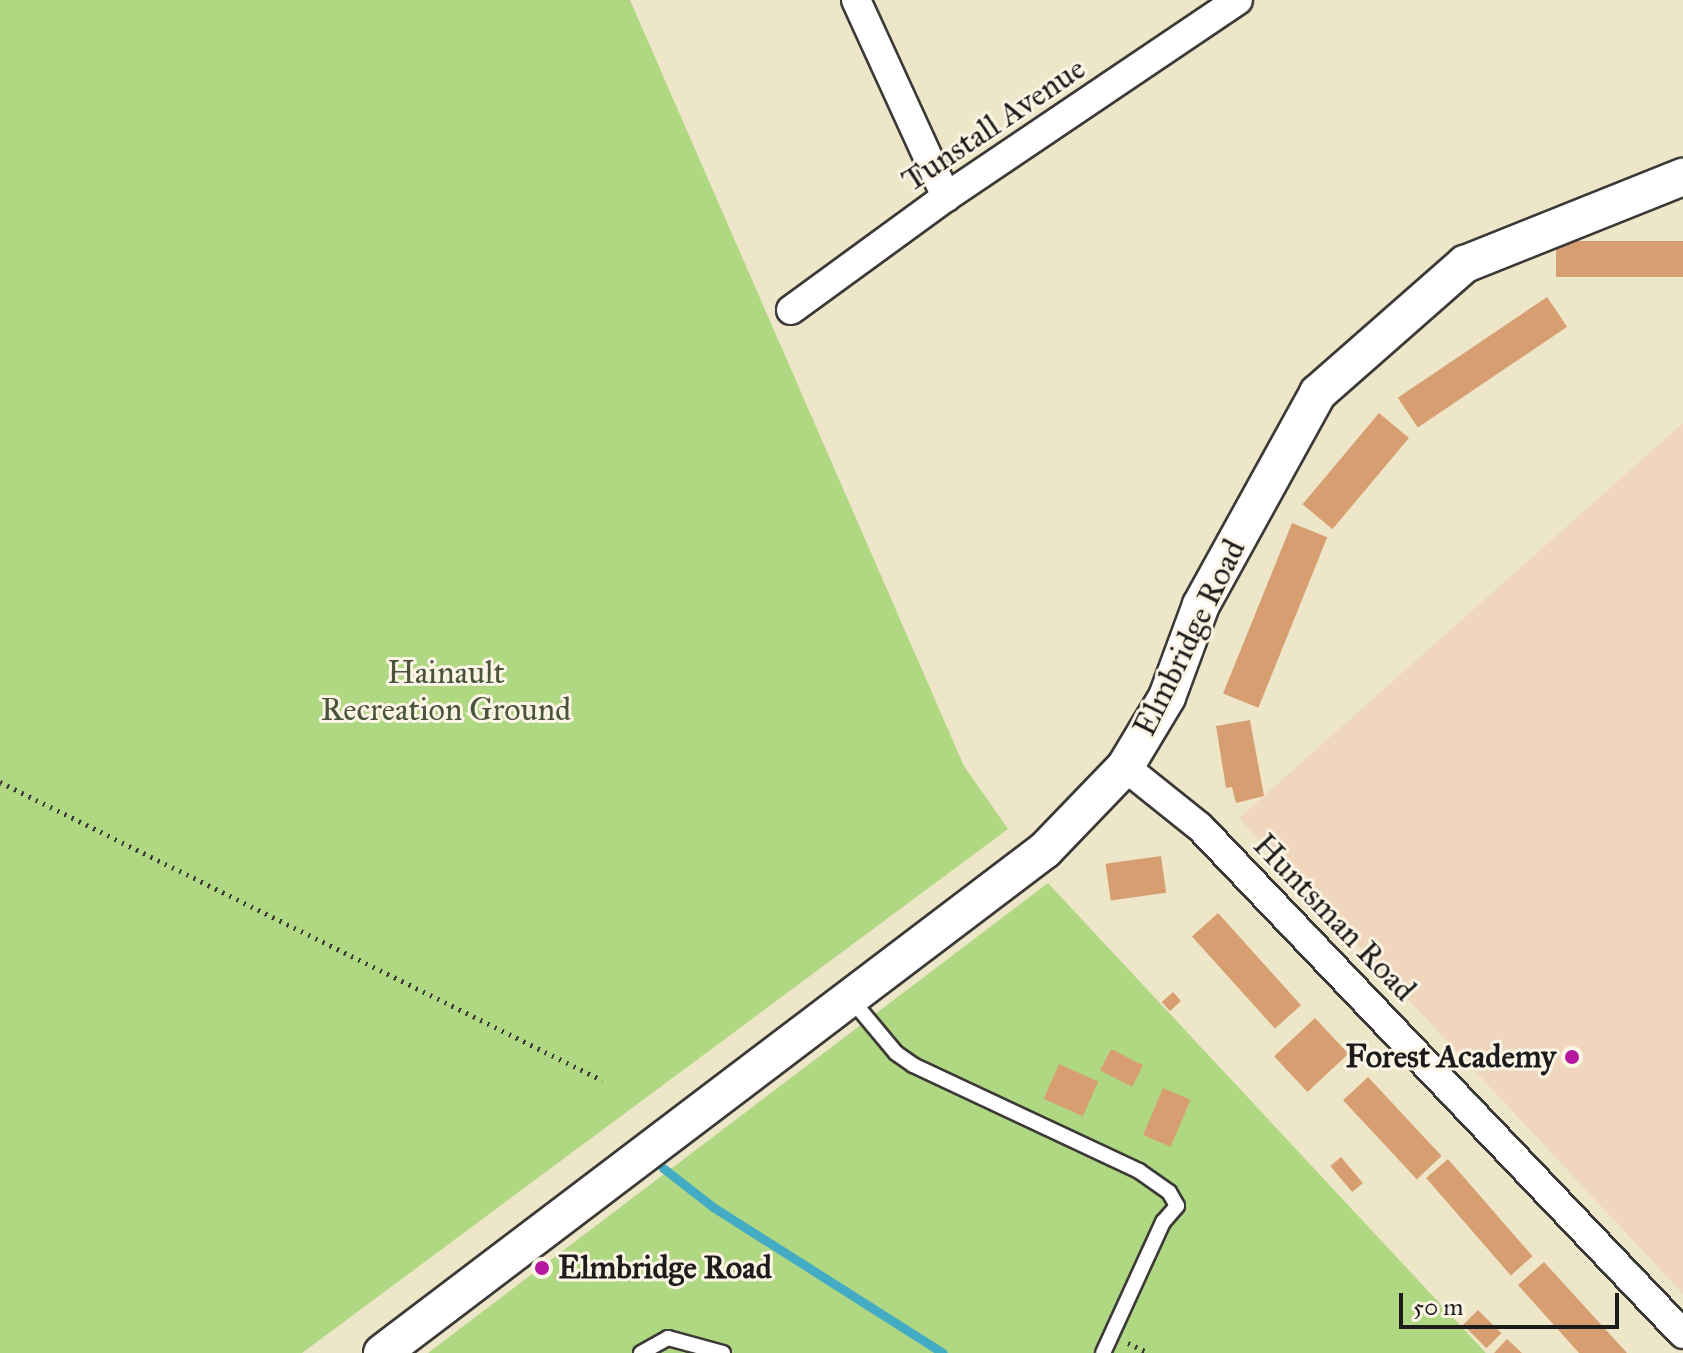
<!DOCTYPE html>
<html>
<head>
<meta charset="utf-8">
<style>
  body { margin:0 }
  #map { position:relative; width:1683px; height:1353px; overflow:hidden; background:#eee6c8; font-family:"IM FELL Great Primer",serif }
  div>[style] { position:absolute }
  .built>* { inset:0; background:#efd6bc }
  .green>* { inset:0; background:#b0d883 }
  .stream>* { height:9px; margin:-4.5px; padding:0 4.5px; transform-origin:4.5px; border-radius:4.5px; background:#43abc3 }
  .building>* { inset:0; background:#d79f71; transform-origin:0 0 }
  .path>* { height:5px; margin-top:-2.5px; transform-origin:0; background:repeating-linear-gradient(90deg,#3c3a36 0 2px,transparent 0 8px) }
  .roads { filter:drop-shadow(2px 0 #3c3a36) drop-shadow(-2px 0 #3c3a36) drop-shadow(0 2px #3c3a36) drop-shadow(0 -2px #3c3a36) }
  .service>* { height:14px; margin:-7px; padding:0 7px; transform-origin:7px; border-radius:7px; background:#fff }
  .minor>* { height:28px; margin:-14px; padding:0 14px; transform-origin:14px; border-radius:14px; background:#fff }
  .tertiary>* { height:36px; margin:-18px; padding:0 18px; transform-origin:18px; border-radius:18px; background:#fff }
  .dots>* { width:22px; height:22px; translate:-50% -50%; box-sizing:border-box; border:4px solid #fcf5e5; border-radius:50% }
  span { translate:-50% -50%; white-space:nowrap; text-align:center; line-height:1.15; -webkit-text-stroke:6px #fcf5e5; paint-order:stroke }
  .street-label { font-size:32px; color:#1c1c1c }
  .park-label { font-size:32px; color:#48543b }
  .poi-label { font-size:32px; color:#1c1c1c; font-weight:700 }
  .right { translate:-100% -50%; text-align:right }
  .left { translate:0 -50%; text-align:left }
  .scale { position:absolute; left:1399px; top:1293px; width:220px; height:36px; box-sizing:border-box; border:4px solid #1c1c1c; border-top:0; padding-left:10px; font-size:24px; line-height:28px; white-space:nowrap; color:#1c1c1c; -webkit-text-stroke:6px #fcf5e5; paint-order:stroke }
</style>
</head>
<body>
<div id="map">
  <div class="built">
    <div style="clip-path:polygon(1683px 423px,1683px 1294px,1239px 818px)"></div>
  </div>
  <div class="green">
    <div style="clip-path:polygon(0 0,630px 0,964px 766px,1008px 829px,302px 1353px,0 1353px)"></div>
    <div style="clip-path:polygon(1048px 883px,1486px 1353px,428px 1353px)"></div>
  </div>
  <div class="stream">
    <div style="left:663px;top:1168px;width:63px;rotate:38deg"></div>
    <div style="left:713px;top:1207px;width:272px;rotate:32.4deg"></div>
  </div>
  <div class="building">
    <div style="left:1683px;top:241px;width:36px;height:127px;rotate:90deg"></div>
    <div style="left:1547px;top:297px;width:36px;height:180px;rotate:56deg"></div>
    <div style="left:1379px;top:413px;width:39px;height:119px;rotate:40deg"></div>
    <div style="left:1292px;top:523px;width:38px;height:184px;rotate:22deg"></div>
    <div style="clip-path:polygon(1250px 720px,1264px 796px,1236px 803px,1232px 787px,1226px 788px,1216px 726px)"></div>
    <div style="left:1161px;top:856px;width:37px;height:56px;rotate:82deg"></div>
    <div style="left:1218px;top:913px;width:124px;height:35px;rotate:48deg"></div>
    <div style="left:1173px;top:992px;width:12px;height:15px;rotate:48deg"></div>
    <div style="left:1315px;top:1018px;width:49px;height:56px;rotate:47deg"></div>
    <div style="left:1111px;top:1049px;width:36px;height:24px;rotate:27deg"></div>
    <div style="left:1059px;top:1064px;width:43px;height:38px;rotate:24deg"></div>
    <div style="left:1368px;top:1077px;width:108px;height:34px;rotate:47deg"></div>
    <div style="left:1163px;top:1088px;width:30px;height:51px;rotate:23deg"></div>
    <div style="left:1341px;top:1157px;width:34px;height:14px;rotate:50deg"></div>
    <div style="left:1448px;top:1159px;width:129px;height:29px;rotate:49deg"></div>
    <div style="clip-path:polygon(1544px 1262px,1627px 1353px,1579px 1353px,1518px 1285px)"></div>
    <div style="left:1478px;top:1310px;width:33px;height:21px;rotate:45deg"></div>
    <div style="clip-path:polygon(1507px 1339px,1522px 1353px,1494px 1353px)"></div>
  </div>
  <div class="path">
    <div style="left:0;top:782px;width:672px;rotate:26.34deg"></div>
    <div style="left:1128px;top:1343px;width:23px;rotate:25deg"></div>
  </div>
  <div class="roads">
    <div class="service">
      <div style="left:851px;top:999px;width:70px;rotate:50.2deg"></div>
      <div style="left:896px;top:1053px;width:21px;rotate:35deg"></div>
      <div style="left:913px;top:1065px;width:250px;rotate:25.1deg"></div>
      <div style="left:1139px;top:1171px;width:37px;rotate:35deg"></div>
      <div style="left:1169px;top:1192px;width:16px;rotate:60deg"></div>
      <div style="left:1177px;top:1206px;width:21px;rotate:131deg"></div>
      <div style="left:1163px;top:1222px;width:144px;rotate:114.6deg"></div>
      <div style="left:641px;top:1353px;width:31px;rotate:-29deg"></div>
      <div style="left:668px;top:1338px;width:57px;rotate:15.3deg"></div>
    </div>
    <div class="minor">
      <div style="left:856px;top:0;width:217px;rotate:65.4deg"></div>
      <div style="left:791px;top:310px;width:192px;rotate:-36.1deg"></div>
      <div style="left:946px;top:197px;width:352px;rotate:-34deg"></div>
      <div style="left:1125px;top:767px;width:96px;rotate:38.7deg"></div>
      <div style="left:1200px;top:827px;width:700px;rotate:46.39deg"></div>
    </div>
    <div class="tertiary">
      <div style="left:382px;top:1353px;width:832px;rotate:-37.19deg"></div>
      <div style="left:1045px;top:850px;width:115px;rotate:-46.1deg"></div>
      <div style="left:1125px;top:767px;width:82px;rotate:-59deg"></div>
      <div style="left:1167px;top:697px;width:98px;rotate:-69.7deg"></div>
      <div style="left:1201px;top:605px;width:242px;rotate:-61.1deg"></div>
      <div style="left:1318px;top:393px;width:196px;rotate:-41.3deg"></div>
      <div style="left:1465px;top:264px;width:235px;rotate:-21.8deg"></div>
    </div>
  </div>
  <div class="dots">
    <div style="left:1572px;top:1057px;background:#b5179e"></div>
    <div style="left:542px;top:1268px;background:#b5179e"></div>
  </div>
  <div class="street-label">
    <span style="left:994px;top:125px;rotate:-34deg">Tunstall Avenue</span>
    <span style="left:1190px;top:638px;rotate:-64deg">Elmbridge Road</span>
    <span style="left:1334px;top:918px;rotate:46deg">Huntsman Road</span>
  </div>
  <div class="park-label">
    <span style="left:446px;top:692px">Hainault<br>Recreation Ground</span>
  </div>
  <div class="poi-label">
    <span class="right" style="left:1556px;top:1057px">Forest Academy</span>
    <span class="left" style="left:558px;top:1268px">Elmbridge Road</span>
  </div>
  <div class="scale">50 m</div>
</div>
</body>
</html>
